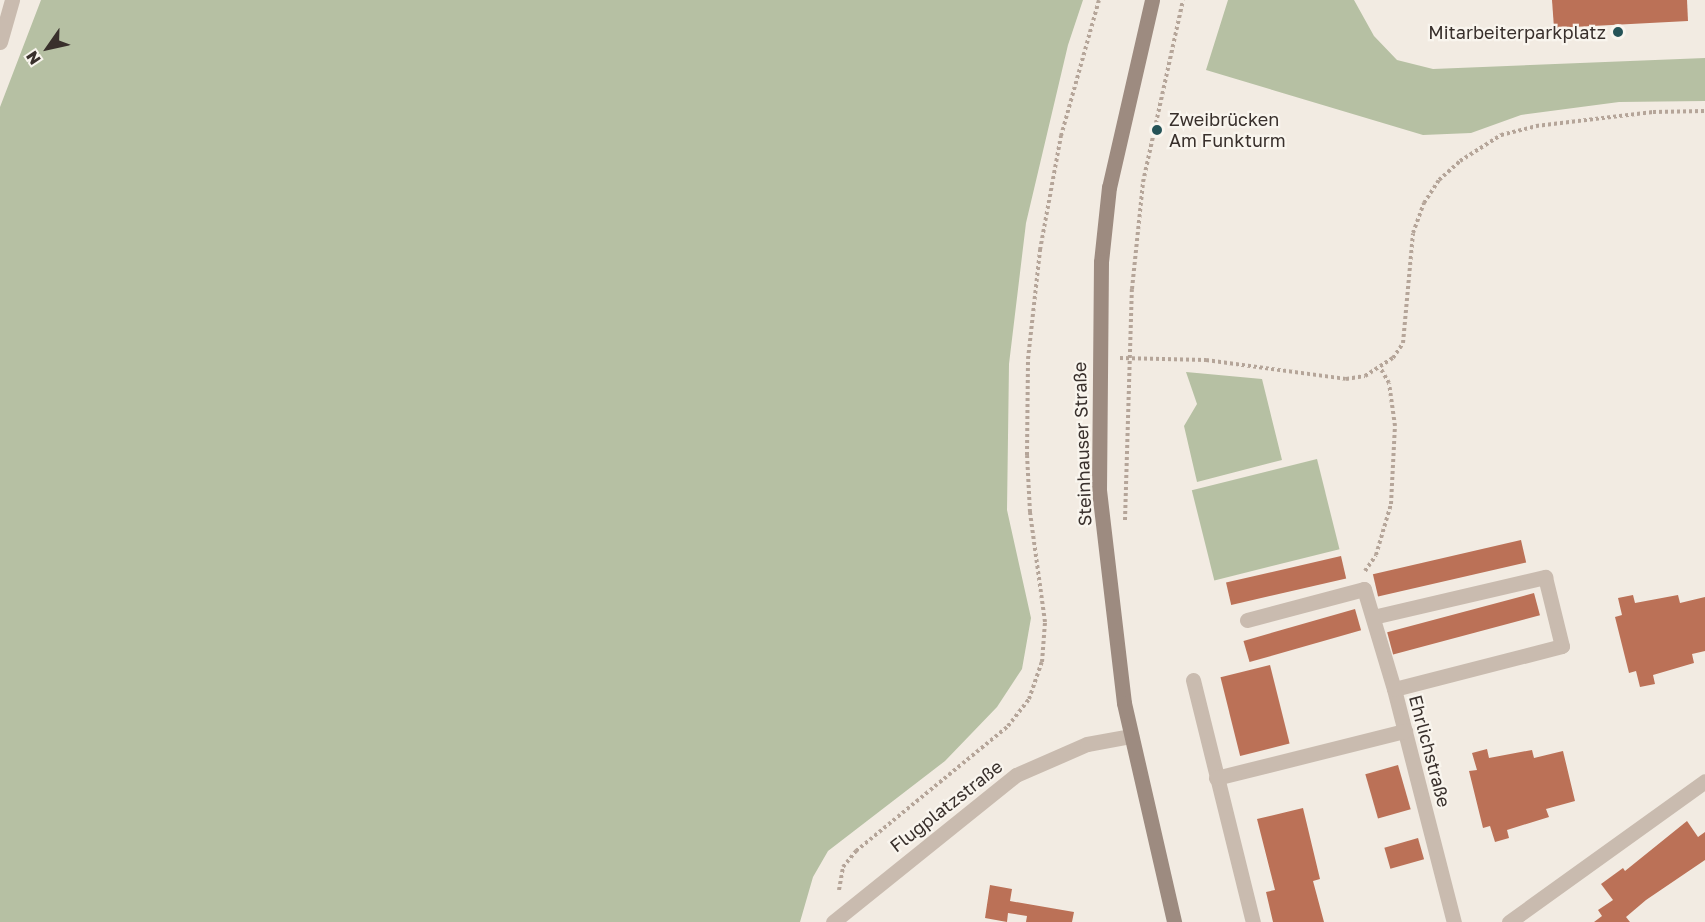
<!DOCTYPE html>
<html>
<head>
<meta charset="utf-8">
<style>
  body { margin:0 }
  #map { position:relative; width:1705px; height:922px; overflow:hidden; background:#f2ebe2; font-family:"Golos Text",sans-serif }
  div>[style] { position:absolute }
  .green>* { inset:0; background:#b6c0a3; transform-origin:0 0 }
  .building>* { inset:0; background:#bb7157; transform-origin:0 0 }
  .path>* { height:4px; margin-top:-2px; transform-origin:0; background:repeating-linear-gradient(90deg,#b5a599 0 3px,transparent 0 6px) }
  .service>* { height:15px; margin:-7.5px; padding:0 7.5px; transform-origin:7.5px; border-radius:7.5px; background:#c9bbaf }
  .minor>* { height:15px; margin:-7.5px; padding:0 7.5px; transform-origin:7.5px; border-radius:7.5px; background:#c9bbaf }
  .secondary>* { height:15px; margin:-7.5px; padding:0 7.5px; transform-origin:7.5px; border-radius:7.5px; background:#9d8b80 }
  .dots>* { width:16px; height:16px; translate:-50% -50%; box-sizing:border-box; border:3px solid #f9f5ee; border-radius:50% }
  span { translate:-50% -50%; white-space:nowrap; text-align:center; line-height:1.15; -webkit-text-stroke:4.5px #f9f5ee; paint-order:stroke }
  .poi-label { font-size:18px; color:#39302c }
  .right { translate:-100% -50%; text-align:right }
  .left { translate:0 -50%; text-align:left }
  .street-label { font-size:18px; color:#39302c }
  .north { position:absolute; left:18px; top:18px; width:60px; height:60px; -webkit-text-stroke:4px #f9f5ee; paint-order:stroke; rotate:236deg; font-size:16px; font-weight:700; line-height:24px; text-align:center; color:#39302c }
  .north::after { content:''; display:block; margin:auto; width:21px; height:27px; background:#39302c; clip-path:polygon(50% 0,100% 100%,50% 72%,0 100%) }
</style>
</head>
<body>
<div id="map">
  <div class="green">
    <div style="clip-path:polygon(41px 0,1083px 0,1068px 45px,1026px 223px,1009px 364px,1007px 510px,1031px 618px,1022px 669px,997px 707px,945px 761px,828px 851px,813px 877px,800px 922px,0 922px,0 107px)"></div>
    <div style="clip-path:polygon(1228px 0,1354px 0,1374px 36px,1397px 60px,1433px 69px,1705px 58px,1705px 101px,1619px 102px,1521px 115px,1471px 133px,1423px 135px,1206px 70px)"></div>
    <div style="clip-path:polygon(1186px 372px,1262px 379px,1282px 460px,1197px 482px,1184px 426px,1197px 404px)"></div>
    <div style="left:1317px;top:459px;width:93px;height:129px;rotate:76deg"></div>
  </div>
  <div class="building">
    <div style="clip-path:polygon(1552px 0,1687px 0,1688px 21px,1554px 28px)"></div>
    <div style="left:1521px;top:540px;width:23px;height:152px;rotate:77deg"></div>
    <div style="left:1341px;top:556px;width:23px;height:118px;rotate:77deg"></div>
    <div style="left:1534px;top:593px;width:23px;height:152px;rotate:75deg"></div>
    <div style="clip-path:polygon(1633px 595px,1635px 603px,1678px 595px,1680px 603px,1705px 597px,1705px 651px,1692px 654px,1694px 663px,1653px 675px,1655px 684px,1640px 687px,1636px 671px,1629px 673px,1615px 617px,1622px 615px,1618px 598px)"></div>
    <div style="left:1355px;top:609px;width:22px;height:116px;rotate:74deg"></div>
    <div style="left:1270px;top:665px;width:81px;height:51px;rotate:76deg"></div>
    <div style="clip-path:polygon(1487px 749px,1489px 758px,1532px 750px,1534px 758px,1563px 751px,1575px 801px,1546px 809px,1549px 817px,1507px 830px,1509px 838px,1495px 842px,1490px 826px,1483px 828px,1469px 771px,1477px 770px,1472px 753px)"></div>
    <div style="left:1398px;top:765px;width:46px;height:34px;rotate:74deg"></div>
    <div style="clip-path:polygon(1303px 808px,1320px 879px,1313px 881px,1324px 922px,1273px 922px,1266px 892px,1275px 890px,1257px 819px)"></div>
    <div style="clip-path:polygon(1687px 821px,1698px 837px,1705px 832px,1705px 860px,1646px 900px,1626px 917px,1630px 922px,1594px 922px,1602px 916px,1598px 910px,1613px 900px,1601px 884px,1623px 868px,1625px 871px)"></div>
    <div style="left:1418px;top:838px;width:22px;height:35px;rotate:74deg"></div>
    <div style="clip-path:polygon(990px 885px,1012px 889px,1010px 901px,1074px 912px,1072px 922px,1026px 922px,1027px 916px,1008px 913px,1007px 922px,985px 918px)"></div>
  </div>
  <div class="path">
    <div style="left:1120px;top:358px;width:86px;rotate:1.3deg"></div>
    <div style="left:1206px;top:360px;width:141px;rotate:7.7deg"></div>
    <div style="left:1346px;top:379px;width:19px;rotate:-9deg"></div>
    <div style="left:1365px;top:376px;width:33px;rotate:-33deg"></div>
    <div style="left:1393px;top:358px;width:18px;rotate:-56deg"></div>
    <div style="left:1403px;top:343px;width:110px;rotate:-84.8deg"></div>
    <div style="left:1413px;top:233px;width:32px;rotate:-70deg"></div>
    <div style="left:1424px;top:203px;width:27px;rotate:-57deg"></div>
    <div style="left:1439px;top:180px;width:28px;rotate:-42deg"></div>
    <div style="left:1460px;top:161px;width:49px;rotate:-32.4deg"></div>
    <div style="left:1501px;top:135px;width:36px;rotate:-14deg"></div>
    <div style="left:1536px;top:126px;width:118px;rotate:-6.8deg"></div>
    <div style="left:1653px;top:112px;width:52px;rotate:-1.1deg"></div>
    <div style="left:1125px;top:520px;width:231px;rotate:-88.3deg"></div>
    <div style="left:1132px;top:289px;width:108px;rotate:-84.1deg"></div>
    <div style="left:1143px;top:182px;width:186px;rotate:-77.6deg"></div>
    <div style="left:1365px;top:571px;width:19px;rotate:-55deg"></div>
    <div style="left:1376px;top:555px;width:53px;rotate:-73.6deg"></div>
    <div style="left:1391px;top:504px;width:78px;rotate:-87.1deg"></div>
    <div style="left:1395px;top:426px;width:43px;rotate:-97.9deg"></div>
    <div style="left:1389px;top:383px;width:16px;rotate:-120deg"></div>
    <div style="left:839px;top:890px;width:23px;rotate:-80deg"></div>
    <div style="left:843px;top:867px;width:21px;rotate:-51deg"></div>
    <div style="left:856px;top:851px;width:197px;rotate:-39.4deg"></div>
    <div style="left:1008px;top:726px;width:34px;rotate:-52deg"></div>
    <div style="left:1029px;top:699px;width:39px;rotate:-71deg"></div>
    <div style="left:1042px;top:662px;width:40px;rotate:-85.7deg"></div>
    <div style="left:1045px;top:622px;width:111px;rotate:-97.8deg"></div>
    <div style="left:1030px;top:512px;width:57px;rotate:-93deg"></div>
    <div style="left:1027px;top:455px;width:96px;rotate:-89.4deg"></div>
    <div style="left:1028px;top:359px;width:110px;rotate:-83.7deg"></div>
    <div style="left:1040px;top:250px;width:116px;rotate:-79.6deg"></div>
    <div style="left:1061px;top:136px;width:141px;rotate:-74.4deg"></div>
  </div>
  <div class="service">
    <div style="left:0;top:42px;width:44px;rotate:-74.1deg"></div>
    <div style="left:1373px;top:617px;width:177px;rotate:-13.1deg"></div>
    <div style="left:1545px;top:577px;width:71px;rotate:76.2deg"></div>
    <div style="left:1562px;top:646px;width:173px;rotate:165.6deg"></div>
    <div style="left:1394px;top:689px;width:241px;rotate:75.6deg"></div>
    <div style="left:1247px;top:620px;width:121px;rotate:-14.8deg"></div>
    <div style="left:1364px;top:589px;width:104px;rotate:73.3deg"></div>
    <div style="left:1193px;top:680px;width:249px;rotate:76.1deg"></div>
    <div style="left:1216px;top:778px;width:195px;rotate:-14deg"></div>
  </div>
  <div class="minor">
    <div style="left:833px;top:922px;width:235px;rotate:-38.8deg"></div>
    <div style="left:1016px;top:775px;width:77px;rotate:-23.6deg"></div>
    <div style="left:1087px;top:744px;width:45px;rotate:-10.3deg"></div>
    <div style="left:1509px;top:922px;width:241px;rotate:-35.7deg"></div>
  </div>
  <div class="secondary">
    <div style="left:1152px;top:0;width:192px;rotate:102.9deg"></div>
    <div style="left:1109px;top:187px;width:75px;rotate:96.1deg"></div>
    <div style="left:1101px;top:262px;width:228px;rotate:90.5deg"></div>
    <div style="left:1099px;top:490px;width:214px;rotate:83.3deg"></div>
    <div style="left:1124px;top:703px;width:225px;rotate:77.1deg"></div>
  </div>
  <div class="dots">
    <div style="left:1618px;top:32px;background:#255357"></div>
    <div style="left:1157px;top:130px;background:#255357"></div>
  </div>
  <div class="poi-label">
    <span class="right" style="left:1606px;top:32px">Mitarbeiterparkplatz</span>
    <span class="left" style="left:1169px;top:130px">Zweibrücken<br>Am Funkturm</span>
  </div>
  <div class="street-label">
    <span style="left:1082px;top:444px;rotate:-92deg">Steinhauser Straße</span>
    <span style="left:1430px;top:751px;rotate:75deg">Ehrlichstraße</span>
    <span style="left:946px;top:806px;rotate:-38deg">Flugplatzstraße</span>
  </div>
  <div class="north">N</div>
</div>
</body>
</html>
